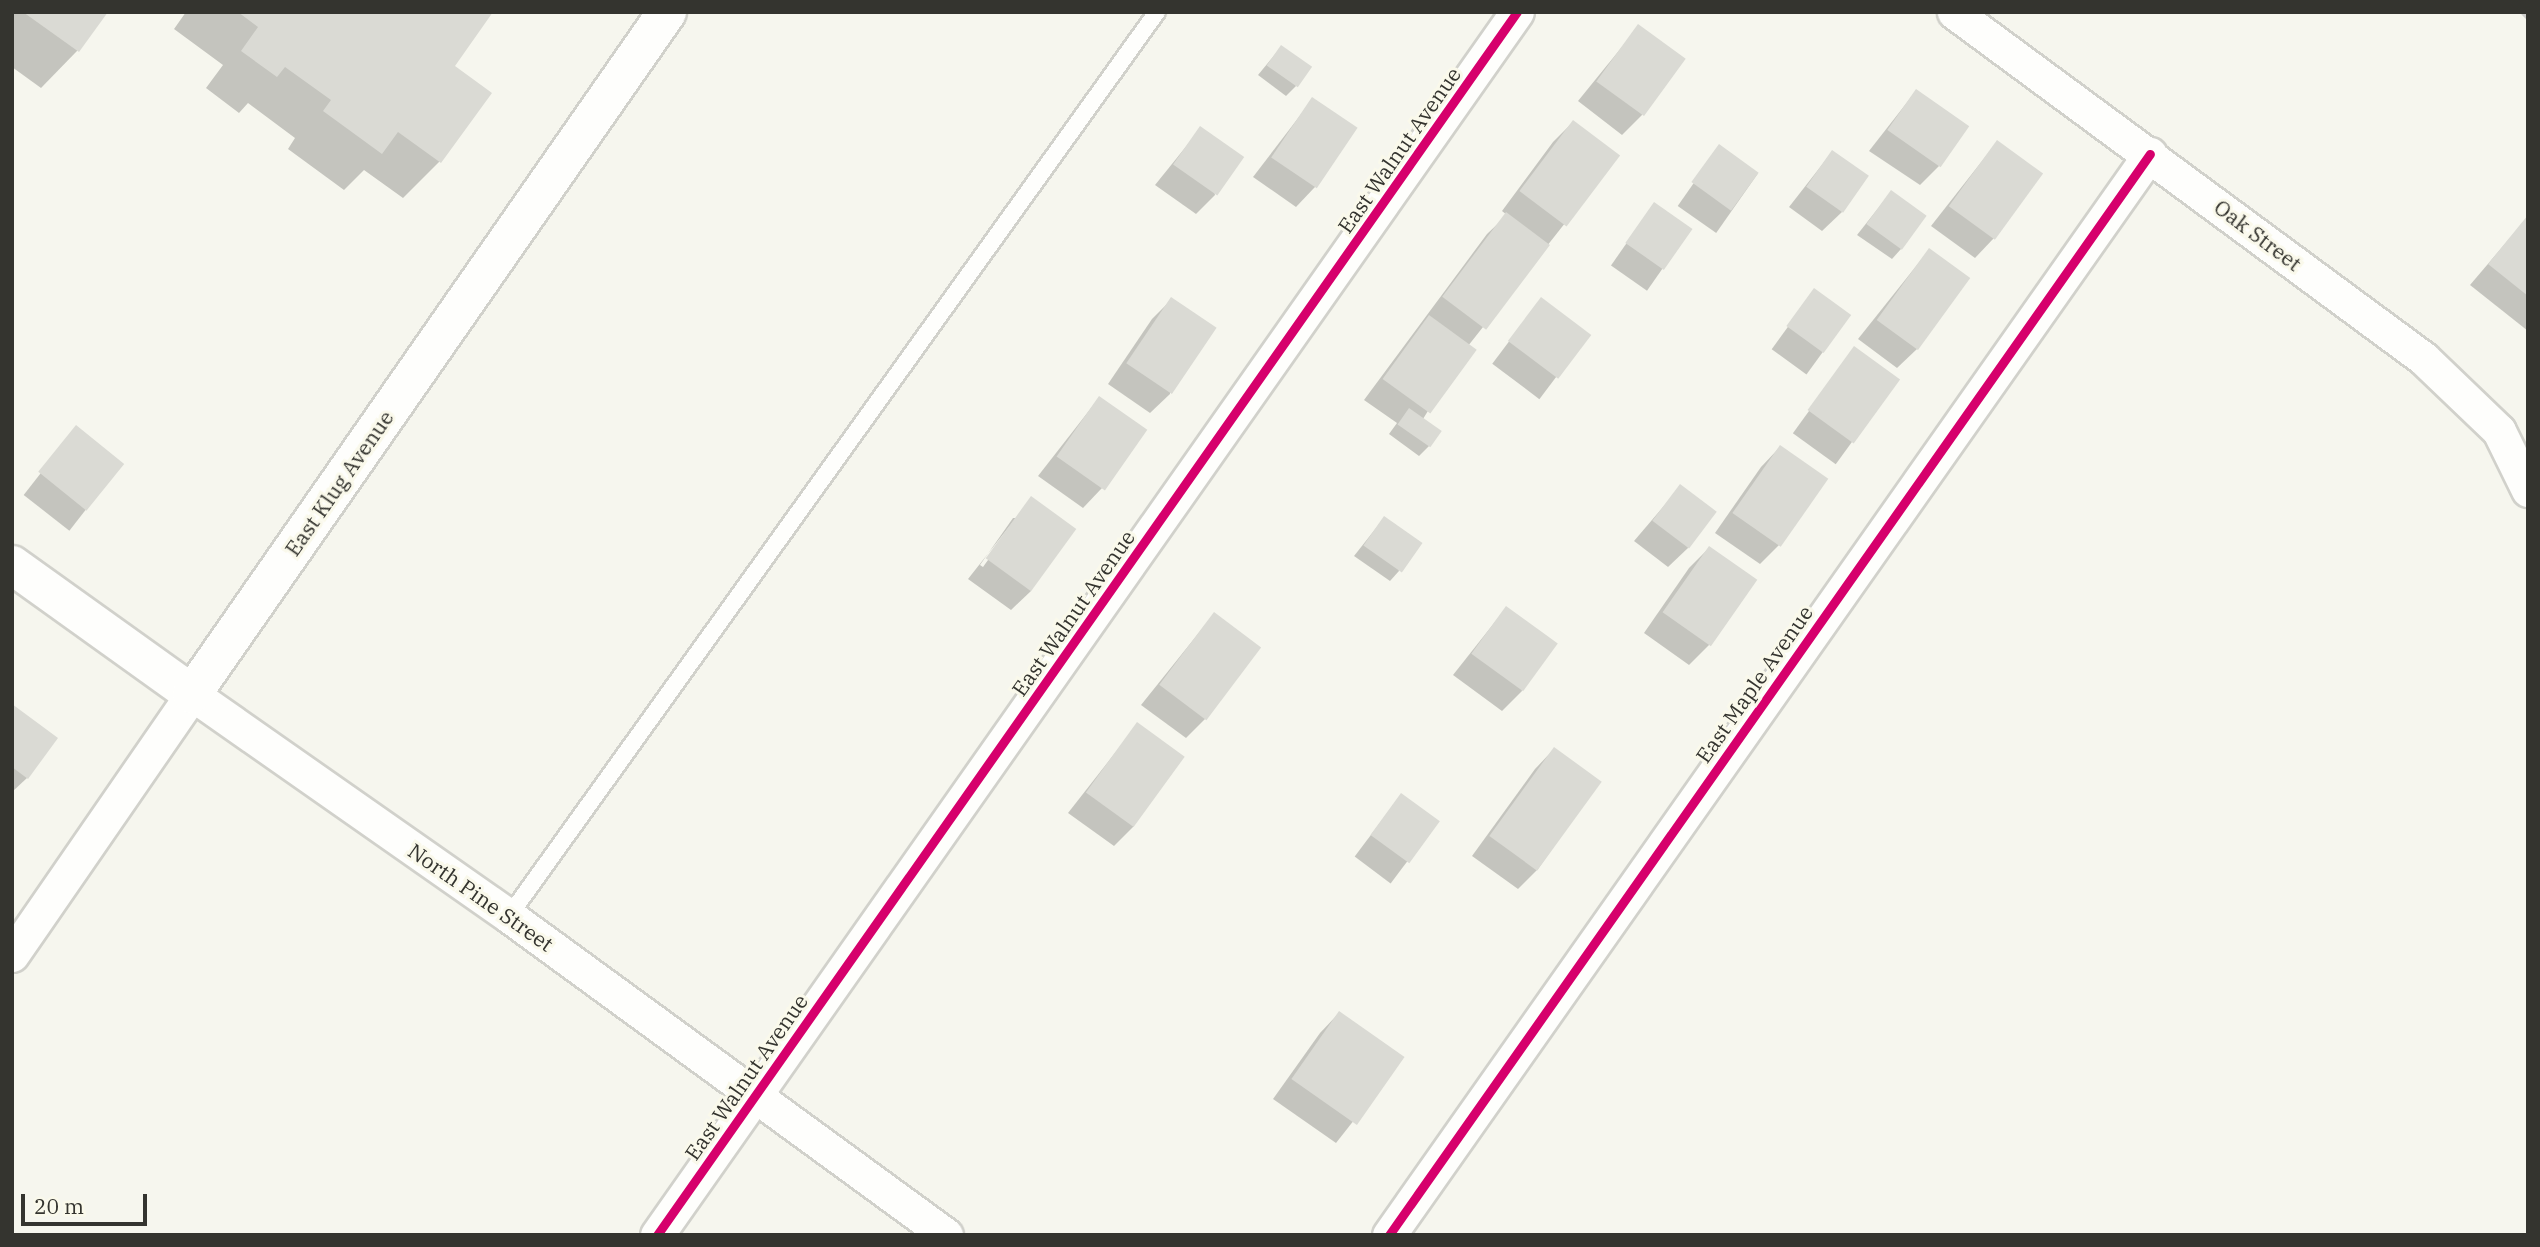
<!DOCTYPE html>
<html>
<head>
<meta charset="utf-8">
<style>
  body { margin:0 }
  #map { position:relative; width:2540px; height:1247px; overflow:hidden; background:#f6f6ee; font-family:"IBM Plex Serif",serif }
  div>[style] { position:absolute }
  .shadow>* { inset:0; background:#0003; transform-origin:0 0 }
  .building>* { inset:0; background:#dadad4; transform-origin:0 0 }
  .roads { filter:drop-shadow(2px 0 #d1d1cb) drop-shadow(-2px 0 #d1d1cb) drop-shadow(0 2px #d1d1cb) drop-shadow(0 -2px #d1d1cb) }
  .service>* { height:16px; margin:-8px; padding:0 8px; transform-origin:8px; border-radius:8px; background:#fefefc }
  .minor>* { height:33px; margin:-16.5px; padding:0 16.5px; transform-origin:16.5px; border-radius:16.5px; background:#fefefc }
  .tertiary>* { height:38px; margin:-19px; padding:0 19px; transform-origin:19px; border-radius:19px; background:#fefefc }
  .rail>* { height:5px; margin-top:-2.5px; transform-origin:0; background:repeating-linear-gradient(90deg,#cfcfcc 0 12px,transparent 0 24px) }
  .cycleway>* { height:9px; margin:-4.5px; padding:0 4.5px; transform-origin:4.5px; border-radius:4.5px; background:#d6006c }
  span { translate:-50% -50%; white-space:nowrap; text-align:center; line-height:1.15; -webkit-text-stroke:6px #faf9eb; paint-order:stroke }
  .street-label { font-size:21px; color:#34342f }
  .frame { position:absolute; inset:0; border:14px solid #34342f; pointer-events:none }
  .scale { position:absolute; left:21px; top:1194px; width:126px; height:32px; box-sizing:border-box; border:4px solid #34342f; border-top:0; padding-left:9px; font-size:21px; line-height:24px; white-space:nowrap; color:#34342f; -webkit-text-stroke:5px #faf9eb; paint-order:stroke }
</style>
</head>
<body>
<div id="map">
  <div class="shadow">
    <div style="clip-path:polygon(12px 12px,105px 12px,77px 51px,41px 88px,12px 67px)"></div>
    <div style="clip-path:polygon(186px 12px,491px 12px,452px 66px,440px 161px,403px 198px,364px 170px,344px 190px,288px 149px,295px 138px,248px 103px,239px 113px,206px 88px,223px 65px,174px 29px)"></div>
    <div style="clip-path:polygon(1639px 26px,1642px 115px,1622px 135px,1578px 101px)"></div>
    <div style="clip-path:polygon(1281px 47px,1296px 86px,1286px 96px,1258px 75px)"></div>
    <div style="clip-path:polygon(1916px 91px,1939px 166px,1920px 185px,1869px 151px)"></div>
    <div style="clip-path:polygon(1312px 100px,1355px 129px,1315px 187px,1296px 207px,1253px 177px)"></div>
    <div style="clip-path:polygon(1573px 122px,1618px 156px,1468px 346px,1423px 419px,1429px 446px,1419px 456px,1389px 434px,1397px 423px,1364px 400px,1487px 234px,1507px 215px,1502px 211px,1553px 142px)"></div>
    <div style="clip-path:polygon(1201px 128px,1215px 195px,1196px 214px,1155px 185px)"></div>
    <div style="clip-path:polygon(1997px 142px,1994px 238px,1975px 258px,1931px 226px)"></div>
    <div style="left:1719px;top:147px;width:47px;height:72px;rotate:35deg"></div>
    <div style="clip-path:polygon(1832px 152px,1842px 212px,1822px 231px,1789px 207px)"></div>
    <div style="clip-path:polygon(1891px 192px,1901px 249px,1892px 259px,1857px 235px)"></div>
    <div style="left:1654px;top:204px;width:44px;height:75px;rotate:35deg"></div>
    <div style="clip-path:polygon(2527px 218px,2528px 218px,2528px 331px,2470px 285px)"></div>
    <div style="clip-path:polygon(1929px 250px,1917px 349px,1897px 368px,1858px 339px)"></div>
    <div style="left:1814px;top:291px;width:43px;height:72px;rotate:36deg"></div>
    <div style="clip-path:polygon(1172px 299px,1170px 394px,1150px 413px,1108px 384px,1152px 319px)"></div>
    <div style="left:1541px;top:299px;width:59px;height:81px;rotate:37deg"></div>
    <div style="left:1854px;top:349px;width:53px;height:104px;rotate:36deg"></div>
    <div style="clip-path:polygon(1099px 398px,1102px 488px,1083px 508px,1038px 476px)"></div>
    <div style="left:76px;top:428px;width:58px;height:85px;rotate:38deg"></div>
    <div style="clip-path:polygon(1780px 447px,1826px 479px,1779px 545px,1760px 564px,1715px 533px,1761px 467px)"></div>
    <div style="clip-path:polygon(1681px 486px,1688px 548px,1668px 567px,1634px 541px)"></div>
    <div style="clip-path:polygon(evenodd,1031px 499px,1031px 591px,1011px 610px,968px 579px,1031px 499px,1013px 518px,1018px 518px,983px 567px,980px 565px,1013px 518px)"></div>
    <div style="clip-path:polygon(1384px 518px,1399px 571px,1390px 581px,1354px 556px)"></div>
    <div style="clip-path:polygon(1709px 548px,1709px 645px,1689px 665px,1644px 633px,1689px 568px)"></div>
    <div style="clip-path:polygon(1506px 608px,1522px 691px,1502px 711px,1453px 675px)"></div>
    <div style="clip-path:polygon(1214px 614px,1205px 719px,1186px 738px,1141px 705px)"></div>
    <div style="clip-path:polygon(12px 706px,27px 778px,12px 792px)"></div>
    <div style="clip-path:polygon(1137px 725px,1134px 826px,1114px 846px,1068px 813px)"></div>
    <div style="clip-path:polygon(1554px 749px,1599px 782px,1538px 869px,1518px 889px,1472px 856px,1535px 769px)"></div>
    <div style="left:1401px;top:795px;width:45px;height:77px;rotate:37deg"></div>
    <div style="clip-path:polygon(1339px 1013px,1403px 1058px,1336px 1143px,1273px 1099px,1320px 1033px)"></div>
  </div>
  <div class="building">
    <div style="clip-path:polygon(23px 12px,108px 12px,79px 52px)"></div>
    <div style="clip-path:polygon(238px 12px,493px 12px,455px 66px,492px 93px,441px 163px,398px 132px,382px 154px,323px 111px,331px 100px,285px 67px,277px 77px,241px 51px,258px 27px)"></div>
    <div style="left:1638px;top:24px;width:59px;height:71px;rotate:36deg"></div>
    <div style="left:1281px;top:45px;width:38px;height:25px;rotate:35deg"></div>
    <div style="left:1916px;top:89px;width:65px;height:50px;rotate:35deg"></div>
    <div style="left:1312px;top:97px;width:55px;height:73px;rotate:34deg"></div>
    <div style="left:1573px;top:120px;width:59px;height:89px;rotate:37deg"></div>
    <div style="left:1200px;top:126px;width:54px;height:47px;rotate:35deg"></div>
    <div style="left:1997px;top:140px;width:57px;height:82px;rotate:36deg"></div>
    <div style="left:1719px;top:144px;width:49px;height:47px;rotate:36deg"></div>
    <div style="left:1832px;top:150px;width:45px;height:45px;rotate:35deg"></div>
    <div style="left:1891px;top:190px;width:44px;height:42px;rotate:36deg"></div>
    <div style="left:1654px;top:202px;width:47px;height:50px;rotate:35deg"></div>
    <div style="left:1506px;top:212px;width:55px;height:106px;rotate:37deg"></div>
    <div style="clip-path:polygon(2528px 215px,2528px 296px,2488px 264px)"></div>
    <div style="left:1929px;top:248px;width:51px;height:89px;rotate:36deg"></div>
    <div style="left:1814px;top:288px;width:46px;height:47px;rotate:36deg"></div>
    <div style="left:1171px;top:297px;width:55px;height:80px;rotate:34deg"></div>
    <div style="left:1541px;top:297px;width:63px;height:55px;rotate:37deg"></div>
    <div style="left:1429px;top:315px;width:59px;height:79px;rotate:36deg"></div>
    <div style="left:1854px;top:346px;width:57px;height:79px;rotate:36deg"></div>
    <div style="left:1099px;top:396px;width:59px;height:74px;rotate:35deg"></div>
    <div style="left:1409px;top:408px;width:40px;height:20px;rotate:35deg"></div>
    <div style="left:76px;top:425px;width:62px;height:60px;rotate:39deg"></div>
    <div style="left:1780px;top:445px;width:59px;height:83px;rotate:35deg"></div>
    <div style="left:1680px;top:484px;width:46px;height:46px;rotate:37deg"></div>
    <div style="left:1031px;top:496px;width:56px;height:77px;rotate:36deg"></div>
    <div style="left:1384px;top:516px;width:47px;height:36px;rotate:35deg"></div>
    <div style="left:1709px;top:546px;width:59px;height:81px;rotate:35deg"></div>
    <div style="left:1506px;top:606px;width:64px;height:59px;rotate:36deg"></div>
    <div style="left:1214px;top:612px;width:59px;height:91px;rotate:37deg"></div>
    <div style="clip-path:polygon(12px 704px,58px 738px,28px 779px,12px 767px)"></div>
    <div style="left:1137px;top:722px;width:59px;height:87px;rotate:36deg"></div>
    <div style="left:1554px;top:747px;width:59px;height:110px;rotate:36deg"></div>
    <div style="left:1401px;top:793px;width:48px;height:52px;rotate:36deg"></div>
    <div style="left:1339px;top:1011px;width:80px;height:83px;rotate:35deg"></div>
  </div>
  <div class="roads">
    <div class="service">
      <div style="left:509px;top:916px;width:1112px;rotate:-54.37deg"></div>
    </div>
    <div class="minor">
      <div style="left:1954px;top:12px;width:583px;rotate:36.42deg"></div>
      <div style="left:2423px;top:358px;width:105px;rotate:43.8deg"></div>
      <div style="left:2499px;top:431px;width:66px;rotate:63.8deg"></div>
      <div style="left:12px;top:955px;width:317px;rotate:-55.4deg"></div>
      <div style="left:192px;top:694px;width:387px;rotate:35deg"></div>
      <div style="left:509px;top:916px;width:541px;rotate:36.13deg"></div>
      <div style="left:657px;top:1235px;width:1495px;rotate:-54.89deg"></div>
      <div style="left:1389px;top:1235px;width:1322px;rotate:-54.86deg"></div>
    </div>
    <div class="tertiary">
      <div style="left:12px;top:565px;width:221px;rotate:35.6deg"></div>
      <div style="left:192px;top:694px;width:831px;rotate:-55.14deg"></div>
    </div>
  </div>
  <div class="rail">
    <div style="left:2523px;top:12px;width:7px;rotate:45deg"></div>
  </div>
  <div class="cycleway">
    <div style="left:657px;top:1235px;width:1495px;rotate:-54.89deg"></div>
    <div style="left:1389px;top:1235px;width:1322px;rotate:-54.86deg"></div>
  </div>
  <div class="street-label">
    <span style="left:1399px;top:150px;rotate:-55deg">East Walnut Avenue</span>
    <span style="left:2258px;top:235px;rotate:37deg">Oak Street</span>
    <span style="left:339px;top:483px;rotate:-55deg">East Klug Avenue</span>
    <span style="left:1073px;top:613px;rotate:-55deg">East Walnut Avenue</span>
    <span style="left:1754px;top:684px;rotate:-55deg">East Maple Avenue</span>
    <span style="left:481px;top:897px;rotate:35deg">North Pine Street</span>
    <span style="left:746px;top:1077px;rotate:-55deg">East Walnut Avenue</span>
  </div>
  <div class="frame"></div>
  <div class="scale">20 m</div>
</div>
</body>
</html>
